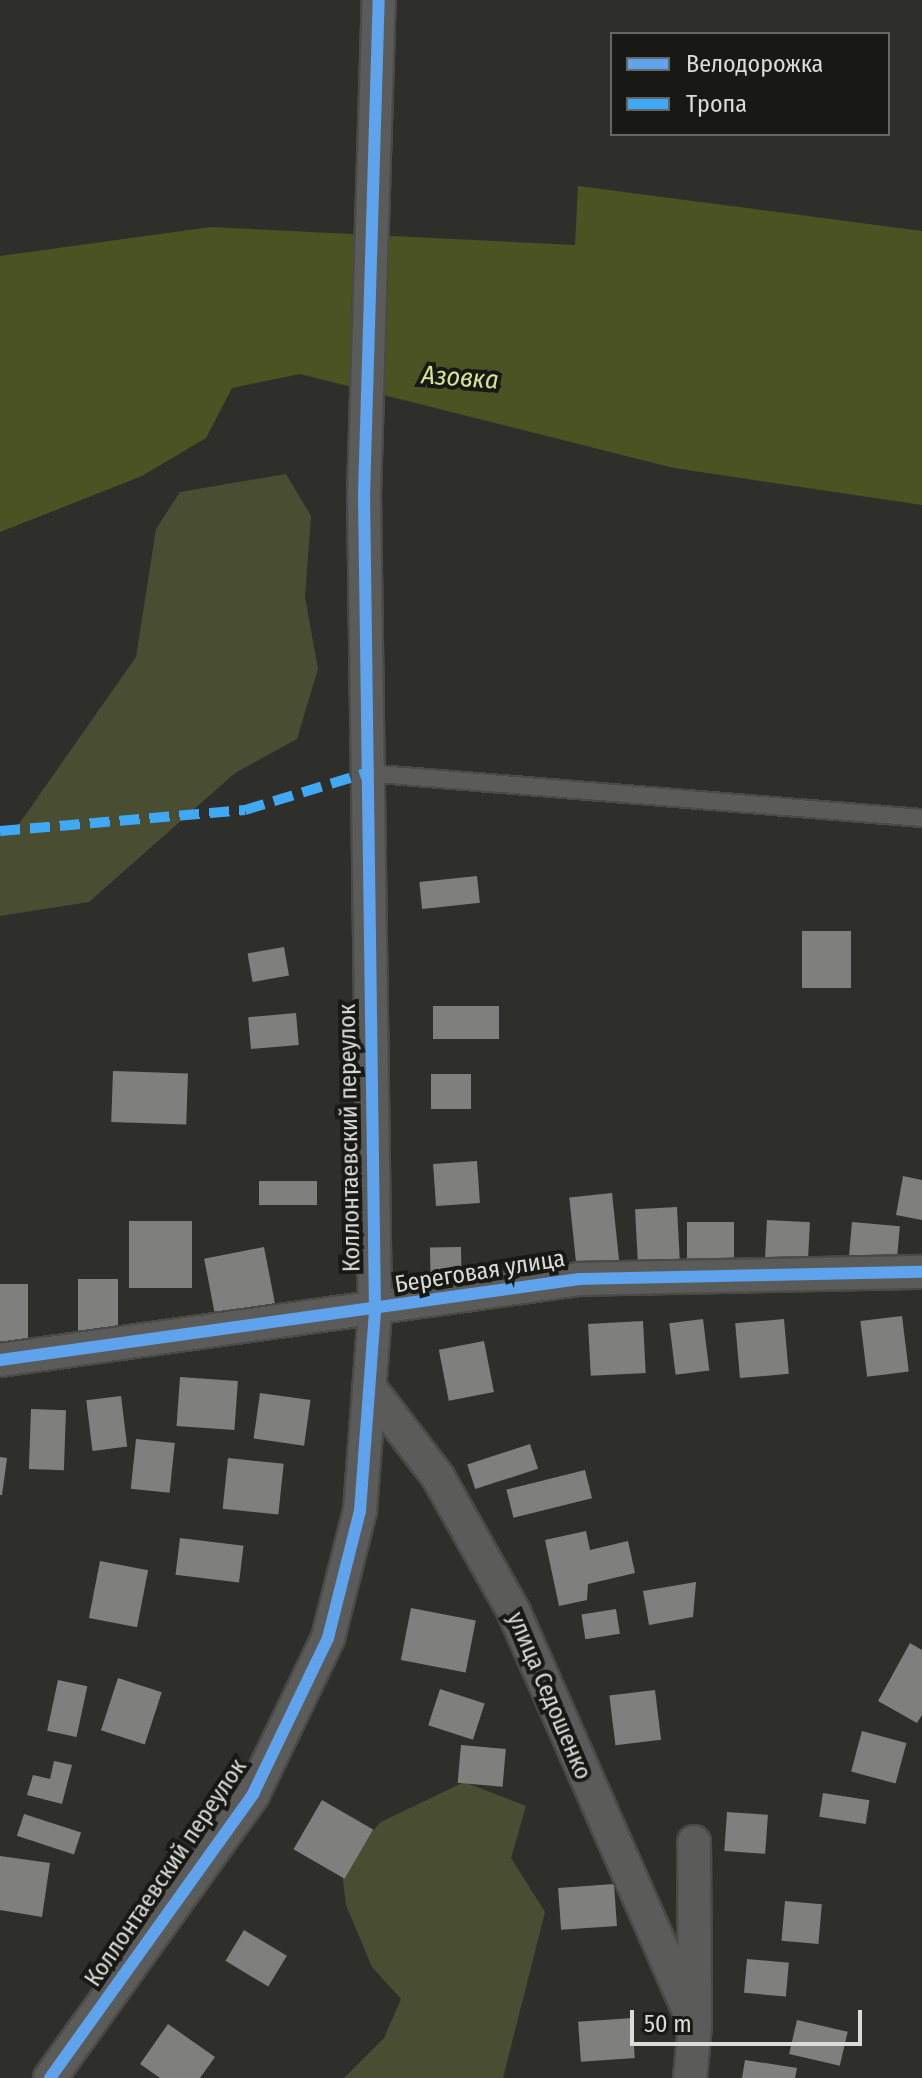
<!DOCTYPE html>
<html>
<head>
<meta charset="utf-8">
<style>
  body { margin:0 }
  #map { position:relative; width:922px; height:2078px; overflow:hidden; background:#2e2f2b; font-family:"Fira Sans Condensed",sans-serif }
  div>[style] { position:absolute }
  .green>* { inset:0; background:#494e33 }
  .water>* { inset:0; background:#4b5322 }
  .building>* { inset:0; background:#7f807d; transform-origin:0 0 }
  .roads { filter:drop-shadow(2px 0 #4a4a47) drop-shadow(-2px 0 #4a4a47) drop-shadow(0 2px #4a4a47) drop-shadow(0 -2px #4a4a47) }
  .service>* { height:16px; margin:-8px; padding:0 8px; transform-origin:8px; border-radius:8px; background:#5b5c59 }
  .minor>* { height:32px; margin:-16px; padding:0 16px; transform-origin:16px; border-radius:16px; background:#5b5c59 }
  .quiet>* { height:10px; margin-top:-5px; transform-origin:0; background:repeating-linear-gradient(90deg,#3fa9f5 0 20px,transparent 0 30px) }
  .cycleway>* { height:12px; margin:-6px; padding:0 6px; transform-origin:6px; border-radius:6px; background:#60a3ed }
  span { translate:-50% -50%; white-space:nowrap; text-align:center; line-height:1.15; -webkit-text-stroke:8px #181915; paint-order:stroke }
  .street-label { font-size:24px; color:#dbdcd7 }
  .water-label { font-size:26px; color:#d5e592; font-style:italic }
  .legend { position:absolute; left:610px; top:32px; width:280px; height:104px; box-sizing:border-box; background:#181915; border:2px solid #666763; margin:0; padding:10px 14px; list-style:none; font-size:24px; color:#dbdcd7 }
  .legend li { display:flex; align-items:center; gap:16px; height:40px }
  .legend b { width:40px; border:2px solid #666763 }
  .scale { position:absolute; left:630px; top:2010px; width:232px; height:36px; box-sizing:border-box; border:4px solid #dbdcd7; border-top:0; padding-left:10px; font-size:24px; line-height:28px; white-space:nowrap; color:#dbdcd7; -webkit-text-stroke:6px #181915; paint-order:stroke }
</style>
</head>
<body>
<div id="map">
  <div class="green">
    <div style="clip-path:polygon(286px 474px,311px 516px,305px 597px,318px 669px,297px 739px,235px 773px,89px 902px,0 916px,0 830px,19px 824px,136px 657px,156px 529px,180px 492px)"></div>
    <div style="clip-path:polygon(464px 1782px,526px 1806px,511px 1858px,545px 1912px,503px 2078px,344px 2078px,384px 2038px,401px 1999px,372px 1967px,346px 1905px,341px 1864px,381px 1822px)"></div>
  </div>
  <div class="water">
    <div style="clip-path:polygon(578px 186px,922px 231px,922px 505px,674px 468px,300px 374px,232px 388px,206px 438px,142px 476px,0 532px,0 256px,211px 227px,575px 245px)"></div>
  </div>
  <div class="building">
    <div style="left:477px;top:876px;width:27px;height:58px;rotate:84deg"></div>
    <div style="left:802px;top:931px;width:49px;height:57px"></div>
    <div style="left:284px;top:947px;width:29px;height:37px;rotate:80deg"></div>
    <div style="left:499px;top:1006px;width:33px;height:66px;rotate:90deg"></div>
    <div style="left:296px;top:1013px;width:32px;height:48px;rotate:85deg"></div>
    <div style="left:113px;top:1071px;width:75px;height:51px;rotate:2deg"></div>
    <div style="left:431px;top:1074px;width:40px;height:35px"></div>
    <div style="left:477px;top:1161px;width:42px;height:44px;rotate:86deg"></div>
    <div style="clip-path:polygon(903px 1176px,922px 1180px,922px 1220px,896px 1215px)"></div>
    <div style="left:259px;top:1181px;width:58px;height:24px"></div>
    <div style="left:612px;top:1193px;width:78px;height:43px;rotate:84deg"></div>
    <div style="left:677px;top:1207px;width:56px;height:42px;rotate:87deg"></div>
    <div style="left:767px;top:1220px;width:43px;height:40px;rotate:3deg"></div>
    <div style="left:129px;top:1221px;width:63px;height:67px"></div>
    <div style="left:687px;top:1222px;width:47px;height:39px"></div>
    <div style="left:852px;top:1222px;width:48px;height:36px;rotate:5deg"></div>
    <div style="left:264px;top:1247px;width:65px;height:61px;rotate:79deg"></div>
    <div style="left:461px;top:1247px;width:39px;height:31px;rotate:89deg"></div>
    <div style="left:78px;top:1279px;width:40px;height:57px"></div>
    <div style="left:0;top:1284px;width:28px;height:61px"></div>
    <div style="left:902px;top:1316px;width:56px;height:42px;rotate:83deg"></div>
    <div style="left:703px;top:1319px;width:52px;height:34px;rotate:83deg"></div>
    <div style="left:784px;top:1319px;width:55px;height:49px;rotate:85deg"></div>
    <div style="left:643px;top:1321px;width:52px;height:55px;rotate:87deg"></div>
    <div style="left:484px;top:1341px;width:52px;height:46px;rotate:79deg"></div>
    <div style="left:180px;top:1377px;width:58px;height:49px;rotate:4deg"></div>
    <div style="left:260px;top:1393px;width:51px;height:46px;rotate:8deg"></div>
    <div style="left:121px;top:1396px;width:51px;height:35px;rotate:83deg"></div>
    <div style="left:31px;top:1409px;width:35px;height:60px;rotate:2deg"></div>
    <div style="left:136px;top:1439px;width:39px;height:50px;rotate:6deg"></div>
    <div style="left:530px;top:1444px;width:26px;height:66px;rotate:72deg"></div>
    <div style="clip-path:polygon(0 1457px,7px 1458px,2px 1495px,0 1495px)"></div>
    <div style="left:228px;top:1458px;width:56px;height:51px;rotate:6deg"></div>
    <div style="left:585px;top:1470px;width:29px;height:81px;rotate:76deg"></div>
    <div style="clip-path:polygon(586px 1531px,590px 1550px,628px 1541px,635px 1573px,588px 1584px,587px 1600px,559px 1606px,545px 1540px)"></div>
    <div style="left:180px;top:1538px;width:64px;height:37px;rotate:7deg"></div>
    <div style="left:100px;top:1561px;width:49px;height:58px;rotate:11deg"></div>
    <div style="clip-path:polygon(696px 1582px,693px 1617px,649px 1625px,643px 1591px)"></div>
    <div style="left:411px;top:1608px;width:66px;height:53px;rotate:11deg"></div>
    <div style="left:616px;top:1609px;width:25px;height:35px;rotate:81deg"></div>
    <div style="clip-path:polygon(910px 1643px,922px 1650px,922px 1715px,917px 1723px,878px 1701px)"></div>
    <div style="left:118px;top:1678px;width:46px;height:55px;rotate:18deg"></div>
    <div style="left:58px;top:1680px;width:30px;height:52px;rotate:12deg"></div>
    <div style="left:440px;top:1689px;width:47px;height:38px;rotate:18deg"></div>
    <div style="left:655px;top:1690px;width:50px;height:46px;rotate:83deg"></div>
    <div style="left:862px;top:1731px;width:46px;height:42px;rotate:15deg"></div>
    <div style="left:461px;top:1745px;width:45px;height:38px;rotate:5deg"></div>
    <div style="clip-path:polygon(54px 1761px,72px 1765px,62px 1804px,27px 1795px,33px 1775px,50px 1779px)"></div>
    <div style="left:823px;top:1793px;width:47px;height:24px;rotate:9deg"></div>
    <div style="left:322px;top:1800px;width:59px;height:57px;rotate:30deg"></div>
    <div style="left:727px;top:1812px;width:41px;height:39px;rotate:4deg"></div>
    <div style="left:24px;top:1814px;width:60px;height:23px;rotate:18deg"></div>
    <div style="clip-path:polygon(0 1856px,50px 1863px,42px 1917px,0 1910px)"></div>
    <div style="left:614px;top:1884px;width:42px;height:56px;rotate:86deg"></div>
    <div style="left:785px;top:1901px;width:37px;height:40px;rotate:5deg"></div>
    <div style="left:244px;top:1930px;width:50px;height:36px;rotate:31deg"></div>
    <div style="left:747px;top:1959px;width:42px;height:34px;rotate:5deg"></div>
    <div style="left:632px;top:2018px;width:40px;height:54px;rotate:86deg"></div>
    <div style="left:797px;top:2020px;width:52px;height:35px;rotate:13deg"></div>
    <div style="clip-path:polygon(168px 2024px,215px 2057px,200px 2078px,160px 2078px,140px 2064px)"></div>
    <div style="clip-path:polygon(745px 2060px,797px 2068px,795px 2078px,742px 2078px)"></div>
  </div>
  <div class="roads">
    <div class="service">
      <div style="left:366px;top:773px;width:558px;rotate:4.63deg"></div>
    </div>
    <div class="minor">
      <div style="left:0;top:1360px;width:585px;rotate:-7.96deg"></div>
      <div style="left:579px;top:1279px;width:343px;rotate:-1.2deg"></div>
      <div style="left:369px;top:1387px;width:113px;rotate:52.5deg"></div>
      <div style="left:438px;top:1477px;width:153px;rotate:60.6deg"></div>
      <div style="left:513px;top:1610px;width:453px;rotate:66.3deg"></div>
      <div style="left:50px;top:2078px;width:349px;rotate:-54.4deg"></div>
      <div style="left:253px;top:1794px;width:173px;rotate:-64.3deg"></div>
      <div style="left:328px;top:1638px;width:131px;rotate:-75.9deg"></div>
      <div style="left:360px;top:1511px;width:201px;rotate:-85.7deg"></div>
      <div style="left:375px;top:1311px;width:816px;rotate:-90.77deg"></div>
      <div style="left:364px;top:495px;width:495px;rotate:-88.3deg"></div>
      <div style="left:690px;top:2078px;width:53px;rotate:-84.6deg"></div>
      <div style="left:695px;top:2025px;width:183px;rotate:-90.3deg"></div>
    </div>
  </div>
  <div class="quiet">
    <div style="left:0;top:831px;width:246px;rotate:-4.9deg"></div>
    <div style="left:245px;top:810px;width:127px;rotate:-17deg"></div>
  </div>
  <div class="cycleway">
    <div style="left:0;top:1360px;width:585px;rotate:-7.96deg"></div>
    <div style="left:579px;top:1279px;width:343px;rotate:-1.2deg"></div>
    <div style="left:50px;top:2078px;width:349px;rotate:-54.4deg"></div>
    <div style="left:253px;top:1794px;width:173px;rotate:-64.3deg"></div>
    <div style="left:328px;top:1638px;width:131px;rotate:-75.9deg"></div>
    <div style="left:360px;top:1511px;width:201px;rotate:-85.7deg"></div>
    <div style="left:375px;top:1311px;width:816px;rotate:-90.77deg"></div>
    <div style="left:364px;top:495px;width:495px;rotate:-88.3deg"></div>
  </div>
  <div class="street-label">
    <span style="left:350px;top:1138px;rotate:-91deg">Коллонтаевский переулок</span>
    <span style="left:480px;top:1272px;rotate:-9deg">Береговая улица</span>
    <span style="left:549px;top:1696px;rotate:67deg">улица Седошенко</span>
    <span style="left:166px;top:1873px;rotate:-56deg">Коллонтаевский переулок</span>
  </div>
  <div class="water-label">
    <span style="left:460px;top:378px;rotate:4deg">Азовка</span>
  </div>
  <ul class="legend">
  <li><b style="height:10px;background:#60a3ed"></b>Велодорожка</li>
  <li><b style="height:10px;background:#3fa9f5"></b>Тропа</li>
  </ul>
  <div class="scale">50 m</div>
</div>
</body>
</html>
